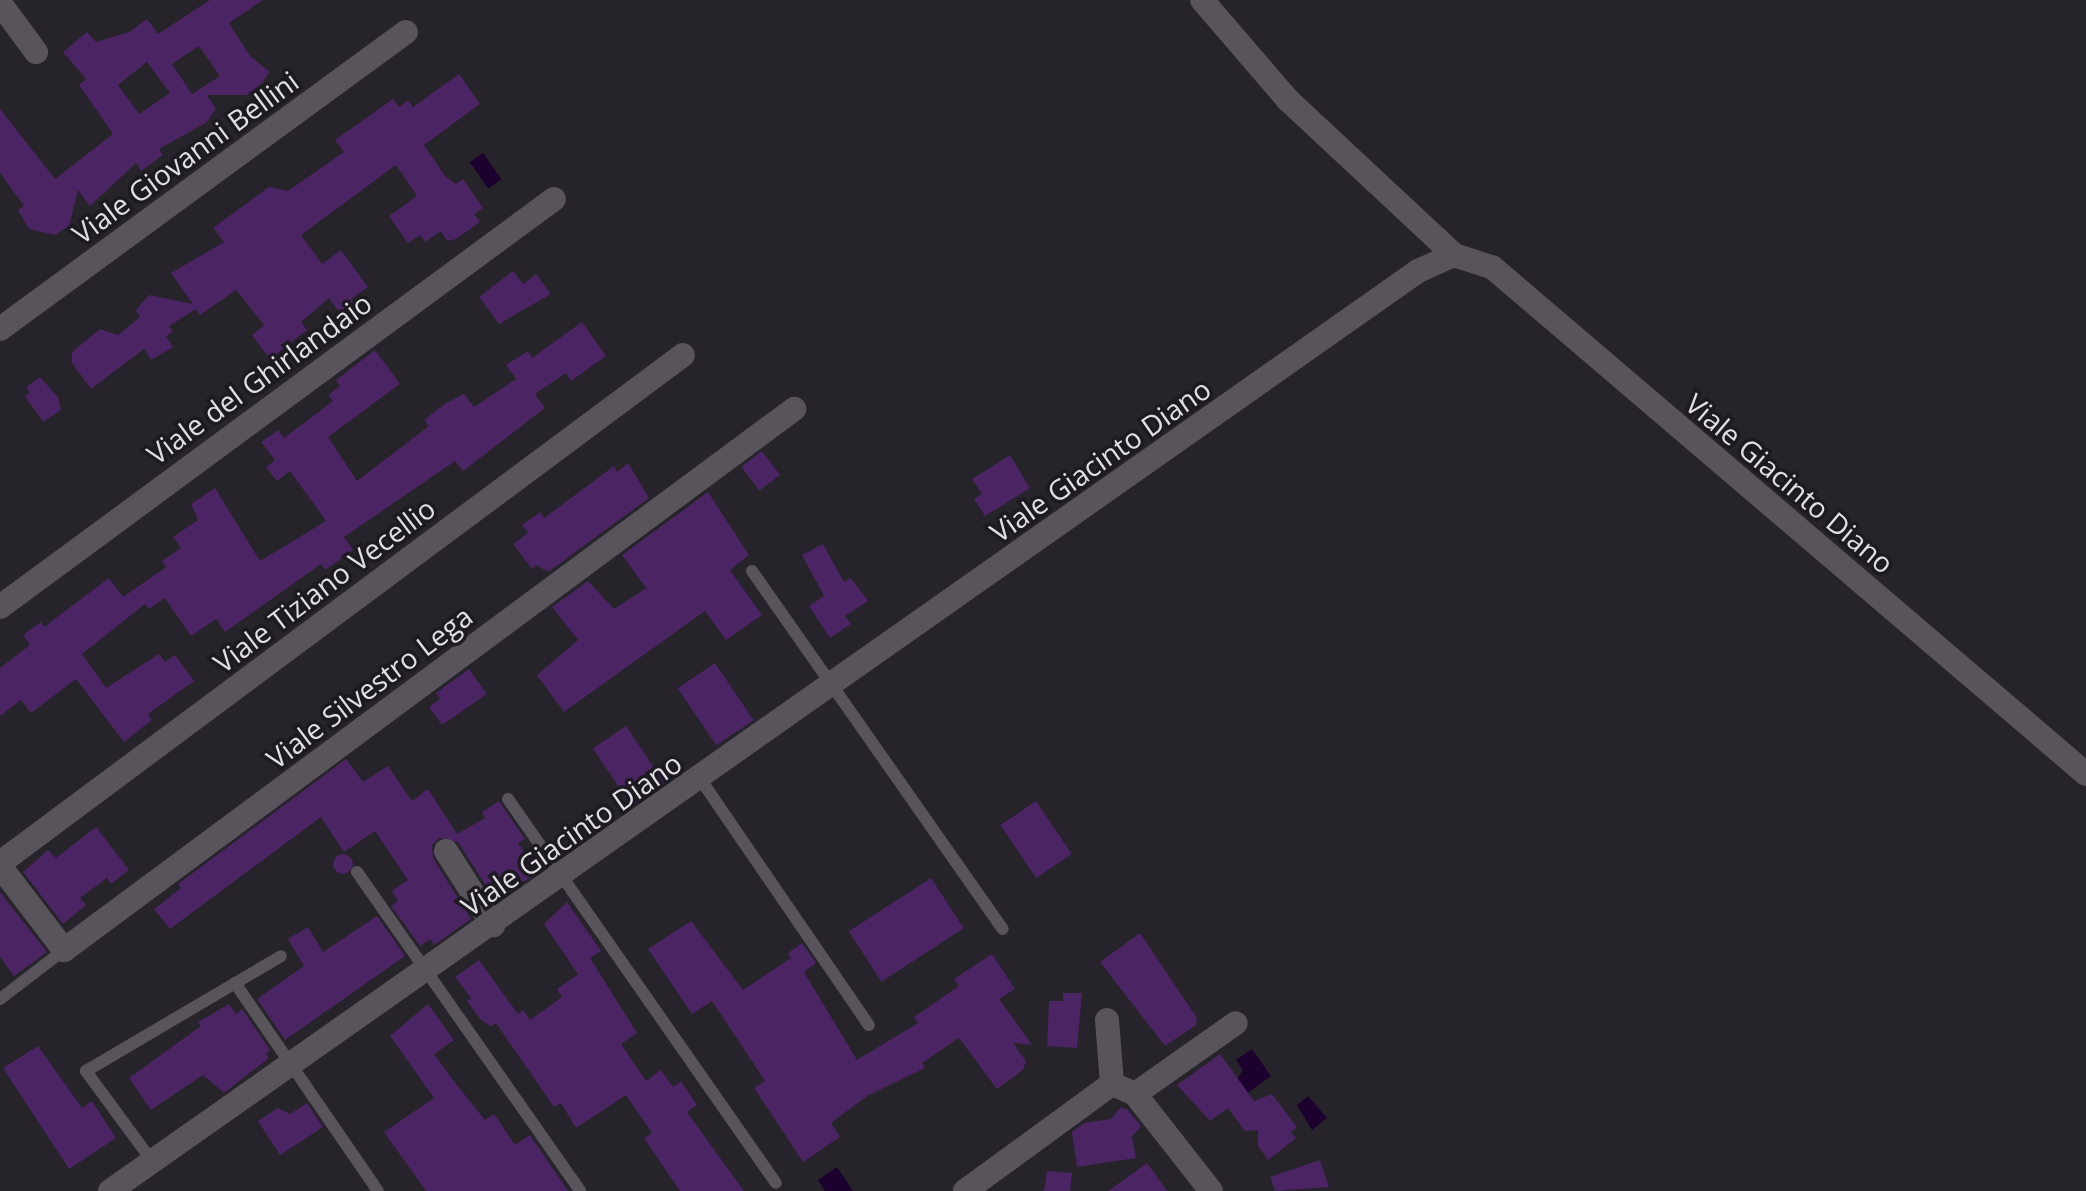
<!DOCTYPE html>
<html>
<head>
<meta charset="utf-8">
<style>
  body { margin:0 }
  #map { position:relative; width:2086px; height:1191px; overflow:hidden; background:#27232a; font-family:"Open Sans",sans-serif }
  div>[style] { position:absolute }
  .water>* { inset:0; background:#1c002d; transform-origin:0 0 }
  .building>* { inset:0; background:#4a2463; transform-origin:0 0 }
  .round { border-radius:50% }
  .lane>* { height:12px; margin:-6px; padding:0 6px; transform-origin:6px; border-radius:6px; background:#59545c }
  .street>* { height:24px; margin:-12px; padding:0 12px; transform-origin:12px; border-radius:12px; background:#59545c }
  span { translate:-50% -50%; white-space:nowrap; text-align:center; line-height:1.15; -webkit-text-stroke:7px #1d1a21; paint-order:stroke }
  .street-label { font-size:28px; color:#e1dfe4 }
</style>
</head>
<body>
<div id="map">
  <div class="water">
    <div style="left:483px;top:153px;width:32px;height:16px;rotate:55deg"></div>
    <div style="clip-path:polygon(1252px 1049px,1271px 1076px,1246px 1094px,1235px 1083px,1243px 1070px,1236px 1060px)"></div>
    <div style="clip-path:polygon(1308px 1096px,1327px 1118px,1312px 1130px,1297px 1105px)"></div>
    <div style="clip-path:polygon(837px 1167px,853px 1191px,825px 1191px,818px 1180px)"></div>
  </div>
  <div class="building">
    <div style="clip-path:polygon(evenodd,210px 0,263px 0,229px 23px,250px 56px,270px 72px,261px 84px,248px 95px,207px 95px,216px 109px,207px 122px,159px 149px,163px 155px,141px 171px,136px 163px,90px 206px,78px 190px,69px 226px,55px 235px,29px 229px,18px 210px,24px 206px,0 173px,0 109px,55px 179px,113px 134px,79px 85px,86px 79px,63px 52px,87px 32px,96px 42px,129px 32px,147px 19px,158px 34px,210px 0,199px 46px,220px 76px,192px 94px,172px 64px,199px 46px,210px 0,147px 62px,170px 93px,139px 114px,118px 85px,147px 62px)"></div>
    <div style="clip-path:polygon(459px 74px,480px 104px,424px 145px,445px 176px,456px 184px,463px 179px,483px 208px,474px 214px,480px 222px,456px 239px,447px 241px,441px 231px,425px 242px,420px 235px,408px 243px,389px 216px,417px 196px,396px 165px,301px 235px,322px 264px,341px 250px,368px 287px,351px 299px,354px 304px,340px 313px,329px 298px,301px 322px,307px 330px,270px 359px,252px 335px,264px 325px,236px 290px,200px 315px,196px 309px,169px 326px,173px 332px,166px 336px,173px 347px,151px 360px,144px 349px,91px 389px,72px 363px,72px 352px,100px 329px,118px 335px,140px 317px,136px 310px,149px 295px,193px 304px,171px 273px,224px 242px,213px 228px,269px 187px,288px 191px,344px 152px,335px 140px,393px 99px,399px 107px,408px 100px,413px 107px)"></div>
    <div style="clip-path:polygon(513px 271px,523px 284px,536px 274px,551px 294px,499px 324px,479px 297px)"></div>
    <div style="clip-path:polygon(582px 322px,606px 356px,571px 381px,566px 373px,535px 394px,545px 408px,463px 471px,455px 461px,344px 537px,353px 550px,325px 570px,321px 564px,225px 632px,216px 619px,191px 636px,165px 598px,149px 609px,145px 604px,82px 654px,106px 688px,159px 654px,165px 662px,175px 655px,194px 681px,148px 714px,152px 720px,124px 742px,76px 679px,31px 713px,21px 700px,0 716px,0 668px,30px 645px,23px 635px,41px 622px,44px 627px,109px 578px,123px 597px,166px 567px,162px 561px,181px 548px,173px 537px,198px 520px,191px 504px,215px 488px,260px 561px,326px 521px,290px 471px,277px 481px,266px 467px,275px 460px,261px 442px,278px 430px,284px 438px,333px 401px,328px 395px,340px 386px,336px 380px,375px 350px,400px 384px,328px 437px,357px 481px,429px 426px,424px 420px,446px 403px,464px 394px,474px 407px,516px 379px,506px 365px,528px 351px,532px 358px)"></div>
    <div style="clip-path:polygon(40px 377px,58px 397px,61px 410px,43px 422px,25px 396px,30px 393px,26px 387px)"></div>
    <div style="left:762px;top:451px;width:30px;height:26px;rotate:53deg"></div>
    <div style="clip-path:polygon(1010px 455px,1030px 488px,985px 516px,974px 499px,982px 494px,972px 479px)"></div>
    <div style="clip-path:polygon(628px 463px,649px 498px,548px 572px,536px 565px,532px 569px,513px 544px,528px 533px,522px 525px,540px 512px,544px 518px,614px 466px,617px 472px)"></div>
    <div style="clip-path:polygon(708px 492px,749px 555px,730px 570px,762px 615px,726px 640px,705px 611px,564px 712px,537px 675px,578px 640px,552px 607px,588px 581px,614px 609px,646px 588px,622px 555px)"></div>
    <div style="clip-path:polygon(823px 544px,844px 582px,851px 578px,868px 601px,845px 616px,851px 624px,830px 638px,809px 606px,824px 596px,802px 555px)"></div>
    <div style="left:715px;top:663px;width:69px;height:45px;rotate:56deg"></div>
    <div style="clip-path:polygon(469px 669px,487px 694px,442px 725px,429px 707px,440px 699px,436px 693px)"></div>
    <div style="left:626px;top:726px;width:69px;height:40px;rotate:56deg"></div>
    <div style="clip-path:polygon(346px 759px,363px 782px,388px 766px,412px 801px,428px 789px,457px 834px,485px 818px,482px 812px,499px 801px,525px 839px,518px 843px,538px 872px,495px 900px,458px 842px,439px 838px,432px 845px,433px 858px,471px 919px,434px 945px,430px 939px,420px 946px,391px 906px,398px 901px,392px 891px,408px 880px,375px 831px,344px 852px,321px 817px,170px 929px,154px 909px,181px 888px,178px 884px)"></div>
    <div style="left:1036px;top:801px;width:64px;height:43px;rotate:56deg"></div>
    <div style="clip-path:polygon(96px 827px,129px 870px,111px 884px,107px 878px,80px 898px,86px 905px,63px 924px,23px 872px,48px 850px,56px 858px)"></div>
    <div class="round" style="left:333px;top:854px;width:20px;height:20px"></div>
    <div style="left:931px;top:878px;width:60px;height:98px;rotate:57deg"></div>
    <div style="clip-path:polygon(0 892px,47px 952px,14px 976px,0 957px)"></div>
    <div style="clip-path:polygon(567px 902px,601px 951px,590px 958px,637px 1033px,621px 1044px,646px 1081px,661px 1070px,673px 1087px,681px 1081px,697px 1105px,687px 1112px,744px 1191px,680px 1191px,644px 1138px,652px 1133px,626px 1095px,576px 1128px,561px 1103px,554px 1107px,496px 1023px,491px 1026px,481px 1020px,467px 1001px,471px 998px,455px 977px,479px 960px,518px 1014px,523px 1010px,530px 1020px,562px 997px,557px 989px,578px 974px,544px 924px)"></div>
    <div style="clip-path:polygon(377px 916px,405px 956px,285px 1040px,257px 999px,304px 966px,288px 939px,308px 927px,323px 952px)"></div>
    <div style="clip-path:polygon(691px 921px,743px 990px,791px 958px,788px 953px,802px 943px,816px 963px,804px 972px,857px 1060px,918px 1023px,914px 1017px,959px 986px,954px 979px,992px 954px,1015px 989px,999px 999px,1032px 1045px,1013px 1043px,1026px 1061px,1023px 1070px,997px 1089px,959px 1038px,922px 1063px,925px 1068px,867px 1096px,831px 1123px,840px 1137px,803px 1162px,754px 1088px,765px 1081px,712px 1001px,692px 1014px,648px 949px)"></div>
    <div style="clip-path:polygon(1140px 933px,1197px 1018px,1196px 1025px,1165px 1046px,1100px 962px)"></div>
    <div style="clip-path:polygon(1063px 993px,1082px 993px,1077px 1048px,1047px 1046px,1049px 1001px,1063px 1001px)"></div>
    <div style="clip-path:polygon(229px 1004px,236px 1014px,242px 1009px,270px 1050px,266px 1054px,269px 1058px,224px 1093px,203px 1075px,151px 1110px,129px 1078px,201px 1026px,198px 1022px)"></div>
    <div style="clip-path:polygon(428px 1004px,454px 1040px,434px 1054px,456px 1084px,485px 1120px,494px 1114px,515px 1145px,530px 1135px,568px 1191px,426px 1191px,384px 1132px,434px 1098px,390px 1036px)"></div>
    <div style="clip-path:polygon(38px 1046px,82px 1108px,92px 1101px,116px 1138px,69px 1169px,3px 1068px)"></div>
    <div style="clip-path:polygon(1220px 1054px,1254px 1101px,1272px 1094px,1297px 1127px,1291px 1132px,1296px 1138px,1268px 1160px,1258px 1146px,1258px 1130px,1245px 1131px,1228px 1108px,1210px 1121px,1177px 1085px)"></div>
    <div style="clip-path:polygon(307px 1103px,323px 1127px,280px 1155px,258px 1121px,278px 1108px,290px 1114px)"></div>
    <div style="clip-path:polygon(1120px 1108px,1127px 1109px,1141px 1126px,1132px 1137px,1136px 1158px,1077px 1167px,1072px 1132px,1084px 1123px,1111px 1119px)"></div>
    <div style="clip-path:polygon(1320px 1160px,1329px 1187px,1275px 1191px,1270px 1177px)"></div>
    <div style="clip-path:polygon(1147px 1163px,1167px 1191px,1108px 1191px)"></div>
    <div style="clip-path:polygon(1047px 1171px,1072px 1173px,1070px 1191px,1044px 1191px)"></div>
  </div>
  <div class="lane">
    <div style="left:752px;top:571px;width:437px;rotate:55deg"></div>
    <div style="left:701px;top:780px;width:297px;rotate:55.6deg"></div>
    <div style="left:508px;top:799px;width:468px;rotate:55.1deg"></div>
    <div style="left:357px;top:872px;width:389px;rotate:55deg"></div>
    <div style="left:235px;top:983px;width:252px;rotate:55.5deg"></div>
    <div style="left:0;top:999px;width:81px;rotate:-37.4deg"></div>
    <div style="left:152px;top:1161px;width:112px;rotate:-126.3deg"></div>
    <div style="left:86px;top:1071px;width:226px;rotate:-30.5deg"></div>
  </div>
  <div class="street">
    <div style="left:1202px;top:0;width:132px;rotate:49.3deg"></div>
    <div style="left:1288px;top:100px;width:227px;rotate:43deg"></div>
    <div style="left:0;top:3px;width:61px;rotate:53.7deg"></div>
    <div style="left:0;top:329px;width:503px;rotate:-36.19deg"></div>
    <div style="left:0;top:607px;width:688px;rotate:-36.37deg"></div>
    <div style="left:446px;top:851px;width:88px;rotate:57.6deg"></div>
    <div style="left:0;top:863px;width:851px;rotate:-36.64deg"></div>
    <div style="left:0;top:866px;width:106px;rotate:52.7deg"></div>
    <div style="left:64px;top:950px;width:909px;rotate:-36.54deg"></div>
    <div style="left:1107px;top:1020px;width:64px;rotate:85.5deg"></div>
    <div style="left:1112px;top:1084px;width:25px;rotate:23deg"></div>
    <div style="left:1135px;top:1094px;width:123px;rotate:51.9deg"></div>
    <div style="left:1135px;top:1094px;width:123px;rotate:-35.1deg"></div>
    <div style="left:110px;top:1191px;width:1599px;rotate:-35.12deg"></div>
    <div style="left:1418px;top:271px;width:39px;rotate:-24deg"></div>
    <div style="left:1454px;top:255px;width:40px;rotate:18deg"></div>
    <div style="left:1492px;top:267px;width:781px;rotate:40.48deg"></div>
    <div style="left:965px;top:1191px;width:182px;rotate:-36.1deg"></div>
  </div>
  <div class="street-label">
    <span style="left:185px;top:157px;rotate:-36deg">Viale Giovanni Bellini</span>
    <span style="left:259px;top:378px;rotate:-36deg">Viale del Ghirlandaio</span>
    <span style="left:1100px;top:460px;rotate:-35deg">Viale Giacinto Diano</span>
    <span style="left:1790px;top:483px;rotate:40deg">Viale Giacinto Diano</span>
    <span style="left:324px;top:585px;rotate:-37deg">Viale Tiziano Vecellio</span>
    <span style="left:369px;top:687px;rotate:-37deg">Viale Silvestro Lega</span>
    <span style="left:571px;top:834px;rotate:-35deg">Viale Giacinto Diano</span>
  </div>
</div>
</body>
</html>
